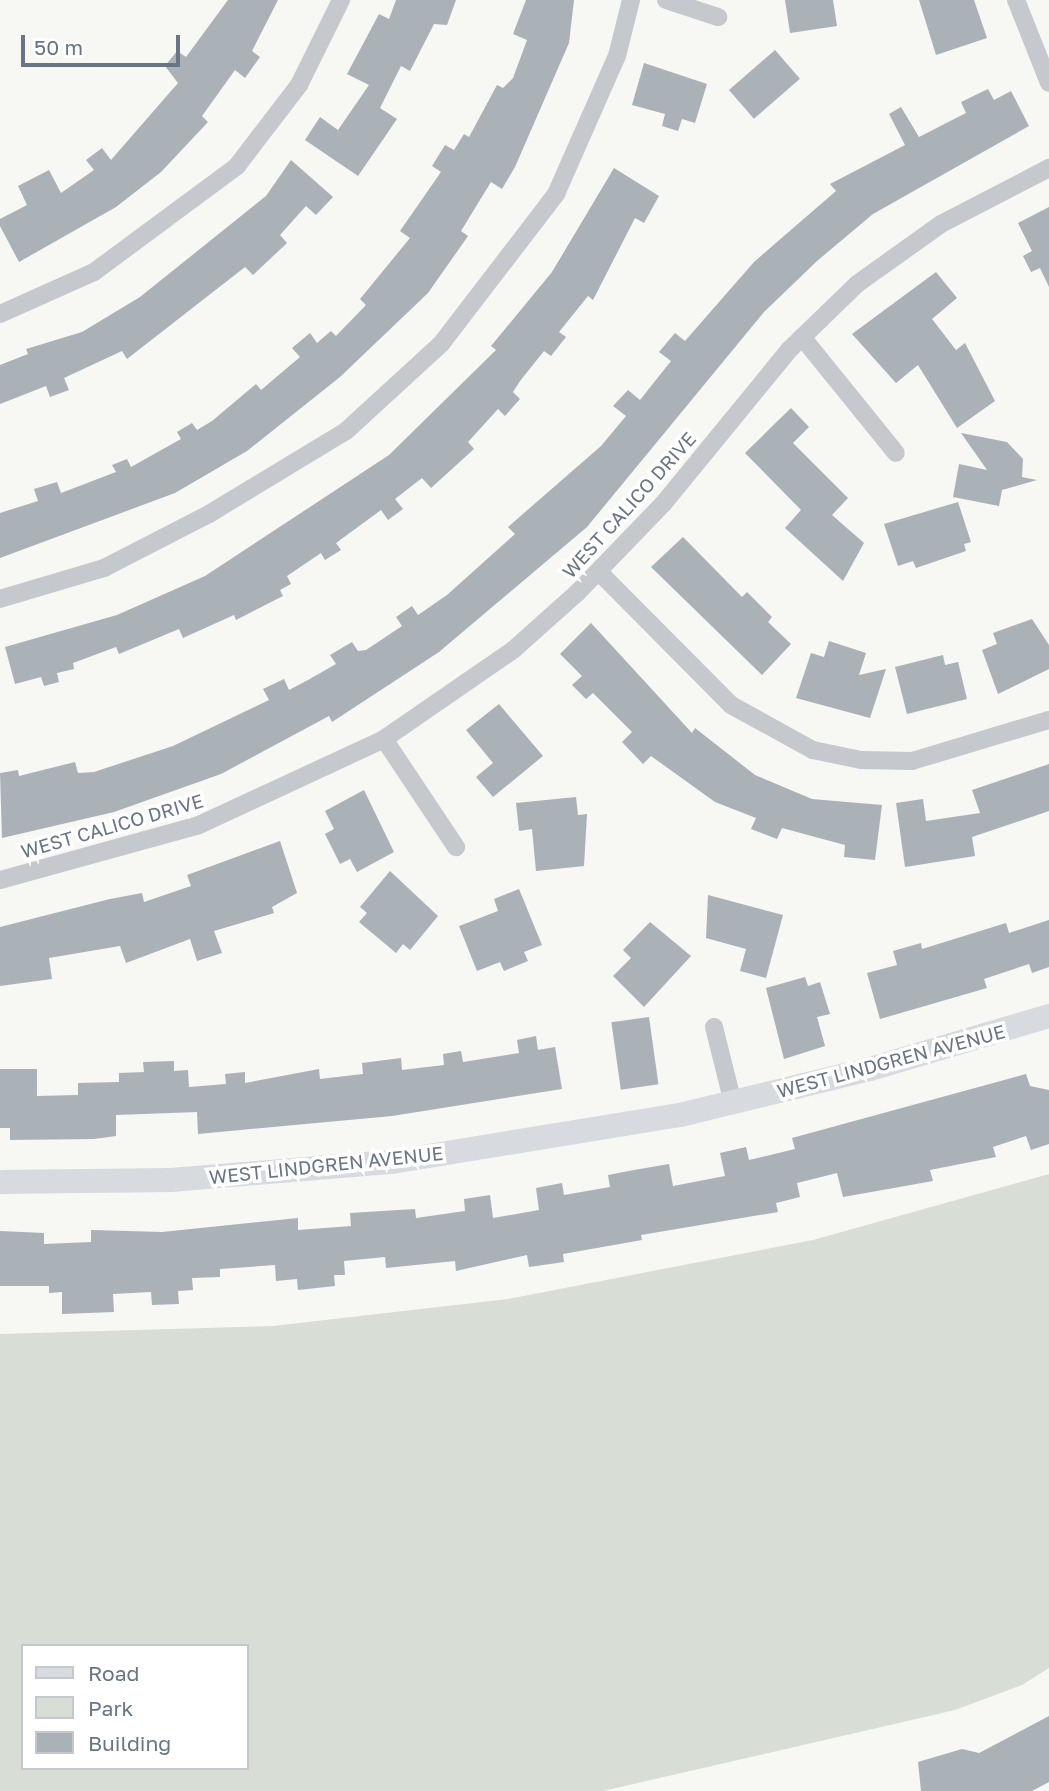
<!DOCTYPE html>
<html>
<head>
<meta charset="utf-8">
<style>
  body { margin:0 }
  #map { position:relative; width:1049px; height:1791px; overflow:hidden; background:#f7f7f4; font-family:"Golos Text",sans-serif }
  div>[style] { position:absolute }
  .green>* { inset:0; background:#d8ded5 }
  .building>* { inset:0; background:#aab1b7; transform-origin:0 0 }
  .street>* { height:18px; margin:-9px; padding:0 9px; transform-origin:9px; border-radius:9px; background:#c5c8cc }
  .secondary>* { height:24px; margin:-12px; padding:0 12px; transform-origin:12px; border-radius:12px; background:#d7dadf }
  span { translate:-50% -50%; white-space:nowrap; text-align:center; line-height:1.15; -webkit-text-stroke:7px #fff; paint-order:stroke }
  .street-label { font-size:19px; color:#677585 }
  .legend { position:absolute; left:21px; top:1644px; width:228px; height:126px; box-sizing:border-box; background:#fff; border:2px solid #c2c8ce; margin:0; padding:9px 12px; list-style:none; font-size:21px; color:#677585 }
  .legend li { display:flex; align-items:center; gap:14px; height:35px }
  .legend b { width:35px; border:2px solid #c2c8ce }
  .scale { position:absolute; left:21px; top:35px; width:159px; height:32px; box-sizing:border-box; border:4px solid #677585; border-top:0; padding-left:9px; font-size:21px; line-height:24px; white-space:nowrap; color:#677585; -webkit-text-stroke:5px #fff; paint-order:stroke }
</style>
</head>
<body>
<div id="map">
  <div class="green">
    <div style="clip-path:polygon(evenodd,1049px 1174px,1049px 1668px,1022px 1685px,955px 1710px,603px 1791px,0 1791px,0 1334px,273px 1326px,508px 1299px,813px 1240px,1049px 1174px,23px 1646px,247px 1646px,247px 1768px,23px 1768px,23px 1646px)"></div>
  </div>
  <div class="building">
    <div style="clip-path:polygon(228px 0,278px 0,252px 51px,260px 57px,245px 78px,235px 70px,202px 116px,208px 122px,161px 172px,116px 207px,19px 262px,0 226px,0 219px,27px 205px,18px 186px,49px 170px,61px 193px,94px 170px,86px 160px,102px 148px,111px 160px,178px 83px,165px 66px,177px 51px,186px 57px)"></div>
    <div style="clip-path:polygon(396px 0,456px 0,447px 25px,434px 24px,410px 71px,401px 66px,380px 108px,397px 119px,358px 176px,305px 140px,320px 117px,338px 130px,369px 85px,347px 74px,379px 14px,389px 19px)"></div>
    <div style="clip-path:polygon(526px 0,574px 0,569px 43px,515px 167px,502px 189px,491px 182px,461px 231px,468px 236px,428px 293px,340px 377px,247px 451px,175px 493px,0 558px,0 513px,38px 501px,34px 489px,57px 482px,61px 493px,116px 472px,112px 465px,127px 459px,131px 467px,181px 439px,177px 432px,192px 423px,197px 430px,212px 421px,256px 384px,261px 390px,300px 357px,292px 348px,310px 333px,317px 343px,331px 331px,336px 336px,366px 305px,360px 299px,410px 238px,400px 231px,441px 172px,432px 166px,445px 145px,454px 150px,464px 134px,469px 137px,497px 85px,503px 88px,513px 78px,527px 40px,513px 34px)"></div>
    <div style="clip-path:polygon(785px 0,833px 0,837px 26px,790px 33px)"></div>
    <div style="clip-path:polygon(919px 0,974px 0,987px 38px,936px 55px)"></div>
    <div style="left:775px;top:50px;width:38px;height:61px;rotate:49deg"></div>
    <div style="clip-path:polygon(644px 63px,707px 84px,695px 123px,682px 119px,678px 131px,662px 126px,665px 114px,632px 105px)"></div>
    <div style="clip-path:polygon(988px 89px,994px 100px,1011px 91px,1029px 126px,873px 214px,817px 261px,764px 312px,587px 527px,439px 652px,332px 722px,329px 716px,221px 774px,114px 812px,2px 838px,0 773px,18px 770px,19px 776px,75px 762px,78px 773px,94px 772px,173px 746px,269px 700px,263px 689px,284px 679px,289px 690px,308px 680px,336px 664px,330px 655px,352px 642px,358px 651px,366px 650px,402px 626px,396px 617px,412px 606px,418px 615px,447px 595px,515px 534px,508px 527px,601px 446px,626px 416px,613px 406px,628px 390px,640px 400px,671px 361px,659px 352px,675px 333px,685px 341px,754px 262px,836px 191px,830px 184px,905px 145px,889px 114px,901px 107px,919px 137px,966px 113px,961px 102px)"></div>
    <div style="clip-path:polygon(291px 160px,333px 197px,316px 215px,306px 206px,280px 235px,287px 243px,253px 275px,245px 267px,127px 359px,122px 351px,64px 378px,69px 390px,50px 397px,46px 386px,0 404px,0 365px,28px 354px,26px 349px,82px 332px,140px 297px,266px 196px)"></div>
    <div style="clip-path:polygon(614px 168px,659px 196px,644px 223px,635px 218px,593px 300px,588px 296px,559px 332px,566px 337px,551px 356px,544px 351px,520px 381px,513px 392px,520px 399px,505px 416px,498px 409px,468px 442px,474px 449px,431px 488px,422px 478px,395px 499px,403px 509px,388px 520px,381px 510px,336px 543px,341px 550px,325px 560px,321px 553px,287px 576px,291px 584px,280px 590px,283px 596px,236px 620px,234px 615px,183px 638px,179px 629px,119px 654px,116px 647px,73px 663px,74px 669px,57px 673px,59px 682px,44px 686px,41px 677px,15px 684px,5px 647px,117px 615px,205px 576px,389px 455px,496px 350px,491px 346px,552px 272px)"></div>
    <div style="clip-path:polygon(1049px 207px,1049px 287px,1040px 268px,1031px 272px,1023px 256px,1032px 251px,1018px 223px)"></div>
    <div style="clip-path:polygon(936px 272px,957px 298px,932px 319px,956px 350px,965px 343px,995px 401px,957px 428px,918px 365px,896px 383px,852px 334px)"></div>
    <div style="clip-path:polygon(791px 408px,809px 427px,793px 443px,848px 498px,832px 515px,864px 543px,843px 581px,785px 528px,801px 510px,745px 453px)"></div>
    <div style="clip-path:polygon(961px 433px,1007px 442px,1023px 459px,1022px 477px,1037px 480px,1002px 490px,999px 506px,953px 497px,959px 464px,987px 470px)"></div>
    <div style="clip-path:polygon(958px 502px,971px 542px,964px 544px,966px 551px,916px 568px,913px 561px,898px 566px,884px 524px)"></div>
    <div style="clip-path:polygon(683px 537px,742px 597px,747px 592px,772px 617px,768px 622px,791px 644px,762px 675px,651px 567px)"></div>
    <div style="clip-path:polygon(1032px 619px,1049px 645px,1049px 669px,998px 694px,982px 650px,997px 644px,993px 633px)"></div>
    <div style="clip-path:polygon(591px 623px,692px 733px,695px 728px,755px 775px,812px 799px,882px 805px,875px 860px,844px 857px,845px 845px,782px 828px,777px 839px,751px 829px,756px 818px,715px 802px,651px 756px,643px 764px,622px 742px,632px 732px,593px 693px,586px 699px,572px 685px,582px 676px,560px 654px)"></div>
    <div style="clip-path:polygon(829px 641px,866px 653px,859px 675px,886px 669px,870px 718px,796px 698px,811px 653px,824px 657px)"></div>
    <div style="clip-path:polygon(943px 655px,945px 665px,958px 662px,967px 699px,907px 714px,895px 667px)"></div>
    <div style="clip-path:polygon(499px 704px,543px 756px,493px 797px,476px 777px,493px 763px,466px 730px)"></div>
    <div style="clip-path:polygon(1049px 764px,1049px 811px,972px 837px,975px 856px,905px 867px,896px 803px,923px 799px,926px 821px,980px 813px,972px 790px)"></div>
    <div style="clip-path:polygon(364px 790px,394px 852px,357px 872px,350px 859px,340px 864px,325px 834px,334px 829px,325px 811px)"></div>
    <div style="clip-path:polygon(576px 797px,578px 815px,587px 814px,584px 866px,536px 871px,532px 829px,519px 831px,516px 803px)"></div>
    <div style="clip-path:polygon(280px 841px,297px 893px,272px 907px,274px 913px,214px 931px,222px 953px,197px 961px,190px 939px,126px 963px,120px 946px,49px 958px,52px 979px,0 986px,0 927px,110px 899px,142px 893px,144px 902px,191px 886px,187px 875px)"></div>
    <div style="clip-path:polygon(390px 871px,438px 916px,410px 950px,403px 944px,396px 953px,359px 922px,367px 913px,360px 907px)"></div>
    <div style="clip-path:polygon(519px 889px,542px 945px,524px 952px,528px 961px,504px 971px,500px 962px,477px 971px,459px 926px,498px 911px,494px 899px)"></div>
    <div style="clip-path:polygon(708px 895px,783px 915px,766px 978px,740px 971px,746px 949px,706px 938px)"></div>
    <div style="clip-path:polygon(1049px 920px,1049px 967px,1032px 973px,1029px 964px,984px 979px,987px 988px,880px 1019px,867px 973px,897px 965px,893px 951px,921px 943px,922px 949px,1006px 923px,1009px 933px)"></div>
    <div style="clip-path:polygon(650px 922px,691px 956px,644px 1007px,613px 976px,631px 958px,623px 950px)"></div>
    <div style="clip-path:polygon(805px 977px,808px 986px,820px 982px,830px 1014px,817px 1017px,825px 1046px,784px 1059px,766px 988px)"></div>
    <div style="left:649px;top:1017px;width:68px;height:38px;rotate:82deg"></div>
    <div style="clip-path:polygon(536px 1036px,538px 1050px,555px 1047px,562px 1089px,392px 1116px,198px 1134px,197px 1112px,116px 1115px,116px 1136px,94px 1139px,10px 1140px,10px 1128px,0 1128px,0 1069px,37px 1069px,37px 1096px,78px 1095px,78px 1083px,119px 1082px,119px 1073px,144px 1072px,143px 1062px,174px 1061px,174px 1071px,188px 1070px,189px 1087px,226px 1084px,225px 1074px,245px 1072px,245px 1083px,319px 1069px,320px 1079px,363px 1074px,362px 1063px,401px 1058px,402px 1070px,444px 1065px,443px 1054px,461px 1051px,463px 1062px,519px 1053px,517px 1040px)"></div>
    <div style="clip-path:polygon(1026px 1074px,1030px 1086px,1049px 1090px,1049px 1144px,1031px 1150px,1026px 1136px,993px 1147px,996px 1157px,930px 1170px,933px 1181px,843px 1197px,837px 1173px,797px 1183px,800px 1197px,776px 1203px,778px 1212px,641px 1235px,642px 1240px,563px 1254px,564px 1262px,529px 1267px,527px 1255px,456px 1271px,455px 1261px,386px 1268px,385px 1257px,344px 1261px,345px 1275px,334px 1275px,335px 1286px,298px 1290px,297px 1279px,276px 1281px,275px 1265px,220px 1269px,220px 1277px,192px 1278px,193px 1290px,178px 1291px,179px 1304px,152px 1305px,151px 1292px,113px 1294px,114px 1312px,62px 1314px,62px 1292px,49px 1293px,49px 1286px,0 1286px,0 1231px,44px 1233px,44px 1244px,91px 1242px,91px 1230px,162px 1232px,298px 1218px,298px 1230px,351px 1226px,350px 1213px,415px 1209px,416px 1218px,465px 1211px,464px 1199px,490px 1195px,493px 1218px,539px 1210px,536px 1188px,562px 1183px,564px 1195px,610px 1187px,608px 1175px,634px 1170px,669px 1164px,673px 1186px,725px 1176px,720px 1153px,746px 1147px,749px 1160px,795px 1149px,792px 1138px)"></div>
    <div style="clip-path:polygon(1049px 1716px,1049px 1782px,1032px 1791px,921px 1791px,918px 1762px,962px 1749px,979px 1753px)"></div>
  </div>
  <div class="street">
    <div style="left:666px;top:0;width:55px;rotate:18.1deg"></div>
    <div style="left:1016px;top:0;width:89px;rotate:68.3deg"></div>
    <div style="left:0;top:314px;width:103px;rotate:-24.1deg"></div>
    <div style="left:94px;top:272px;width:178px;rotate:-36.5deg"></div>
    <div style="left:237px;top:166px;width:102px;rotate:-52.6deg"></div>
    <div style="left:299px;top:85px;width:95px;rotate:-63.7deg"></div>
    <div style="left:802px;top:337px;width:149px;rotate:51deg"></div>
    <div style="left:599px;top:572px;width:187px;rotate:45.2deg"></div>
    <div style="left:731px;top:705px;width:94px;rotate:28.8deg"></div>
    <div style="left:813px;top:750px;width:49px;rotate:11.8deg"></div>
    <div style="left:861px;top:760px;width:51px;rotate:1.1deg"></div>
    <div style="left:912px;top:761px;width:143px;rotate:-16.7deg"></div>
    <div style="left:0;top:599px;width:109px;rotate:-16.6deg"></div>
    <div style="left:104px;top:568px;width:118px;rotate:-27.2deg"></div>
    <div style="left:209px;top:514px;width:160px;rotate:-31.2deg"></div>
    <div style="left:346px;top:431px;width:129px;rotate:-42.5deg"></div>
    <div style="left:441px;top:344px;width:189px;rotate:-52.5deg"></div>
    <div style="left:556px;top:194px;width:151px;rotate:-66.2deg"></div>
    <div style="left:617px;top:56px;width:58px;rotate:-76deg"></div>
    <div style="left:384px;top:739px;width:130px;rotate:56.3deg"></div>
    <div style="left:0;top:880px;width:206px;rotate:-15.4deg"></div>
    <div style="left:199px;top:825px;width:204px;rotate:-24.9deg"></div>
    <div style="left:384px;top:739px;width:157px;rotate:-34.6deg"></div>
    <div style="left:513px;top:650px;width:86px;rotate:-41.7deg"></div>
    <div style="left:577px;top:593px;width:124px;rotate:-46deg"></div>
    <div style="left:663px;top:504px;width:199px;rotate:-50.7deg"></div>
    <div style="left:789px;top:350px;width:95px;rotate:-44.1deg"></div>
    <div style="left:857px;top:284px;width:103px;rotate:-35.5deg"></div>
    <div style="left:941px;top:224px;width:122px;rotate:-27.4deg"></div>
    <div style="left:714px;top:1027px;width:78px;rotate:76deg"></div>
  </div>
  <div class="secondary">
    <div style="left:0;top:1182px;width:171px;rotate:-0.7deg"></div>
    <div style="left:171px;top:1180px;width:222px;rotate:-4.7deg"></div>
    <div style="left:392px;top:1162px;width:292px;rotate:-9.3deg"></div>
    <div style="left:680px;top:1115px;width:195px;rotate:-13.6deg"></div>
    <div style="left:870px;top:1069px;width:187px;rotate:-16.5deg"></div>
  </div>
  <div class="street-label">
    <span style="left:629px;top:505px;rotate:-48deg">WEST CALICO DRIVE</span>
    <span style="left:112px;top:826px;rotate:-16deg">WEST CALICO DRIVE</span>
    <span style="left:891px;top:1061px;rotate:-15deg">WEST LINDGREN AVENUE</span>
    <span style="left:326px;top:1165px;rotate:-6deg">WEST LINDGREN AVENUE</span>
  </div>
  <ul class="legend">
  <li><b style="height:9px;background:#d7dadf"></b>Road</li>
  <li><b style="height:19px;background:#d8ded5"></b>Park</li>
  <li><b style="height:19px;background:#aab1b7"></b>Building</li>
  </ul>
  <div class="scale">50 m</div>
</div>
</body>
</html>
